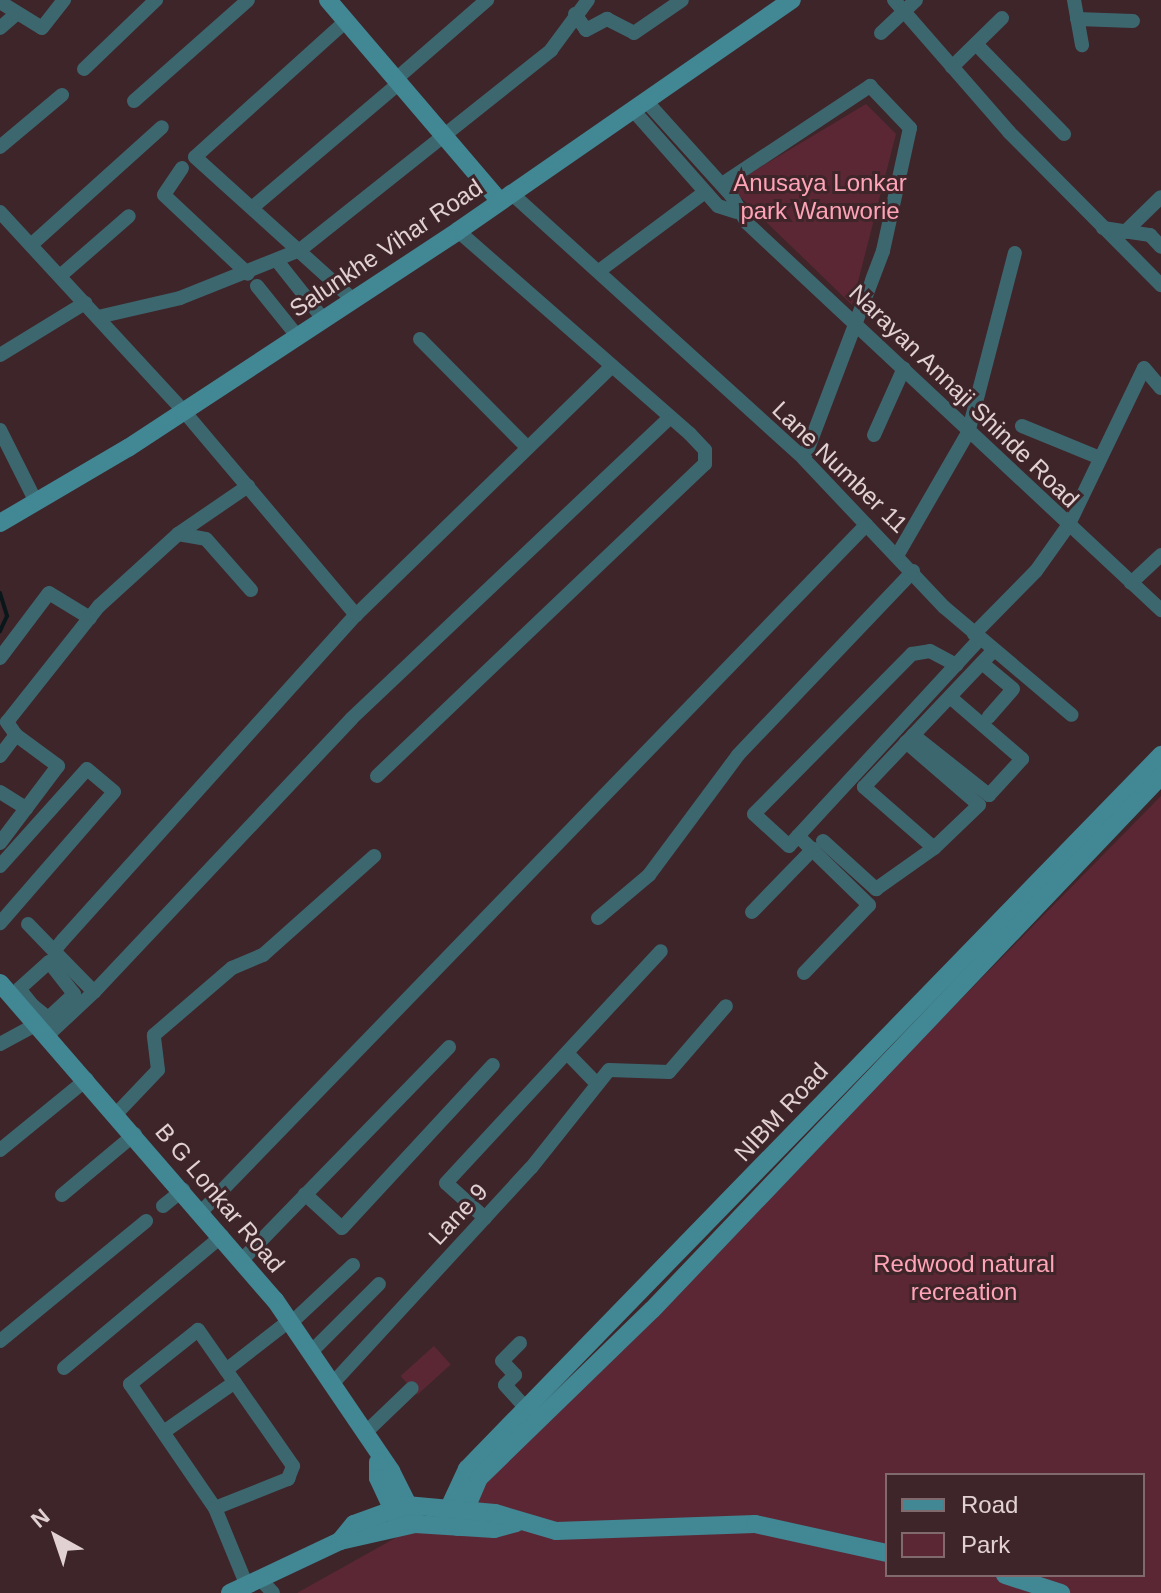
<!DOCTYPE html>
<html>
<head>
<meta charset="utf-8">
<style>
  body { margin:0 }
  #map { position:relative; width:1161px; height:1593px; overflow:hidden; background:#3e252a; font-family:Helvetica,sans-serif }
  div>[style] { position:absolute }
  .green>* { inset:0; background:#5c2734; transform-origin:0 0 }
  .stream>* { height:4px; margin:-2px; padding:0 2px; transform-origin:2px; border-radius:2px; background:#09171a }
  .street>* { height:14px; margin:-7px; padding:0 7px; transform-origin:7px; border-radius:7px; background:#3d676f }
  .secondary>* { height:18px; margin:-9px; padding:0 9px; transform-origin:9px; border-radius:9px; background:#418794 }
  span { translate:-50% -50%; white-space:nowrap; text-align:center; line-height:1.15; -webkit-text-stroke:6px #3e252a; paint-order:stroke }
  .park-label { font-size:24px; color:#ffa3b6 }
  .street-label { font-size:24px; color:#e2d1d3 }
  .legend { position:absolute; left:885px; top:1473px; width:260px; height:104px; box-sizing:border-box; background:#3e252a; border:2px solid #806a6e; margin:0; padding:10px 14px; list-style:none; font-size:24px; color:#e2d1d3 }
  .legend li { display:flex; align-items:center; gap:16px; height:40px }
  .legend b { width:40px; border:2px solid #806a6e }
  .north { position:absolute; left:16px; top:1497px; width:80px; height:80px; -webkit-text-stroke:6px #3e252a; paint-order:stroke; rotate:320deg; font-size:22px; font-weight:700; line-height:32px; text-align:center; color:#e2d1d3 }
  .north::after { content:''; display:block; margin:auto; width:28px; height:36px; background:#e2d1d3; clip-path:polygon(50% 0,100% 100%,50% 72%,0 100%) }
</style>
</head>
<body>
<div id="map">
  <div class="green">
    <div style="clip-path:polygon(866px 104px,896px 134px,852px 305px,729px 186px)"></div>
    <div style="clip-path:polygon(evenodd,1161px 796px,1161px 1593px,297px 1593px,474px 1494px,1161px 796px,887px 1475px,1143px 1475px,1143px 1575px,887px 1575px,887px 1475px)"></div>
    <div style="left:434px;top:1346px;width:25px;height:45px;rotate:48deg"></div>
  </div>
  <div class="stream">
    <div style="left:0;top:593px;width:24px;rotate:73deg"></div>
    <div style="left:7px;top:616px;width:17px;rotate:115deg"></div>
  </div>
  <div class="street">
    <div style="left:894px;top:0;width:175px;rotate:48.9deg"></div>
    <div style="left:1009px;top:132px;width:216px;rotate:45.2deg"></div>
    <div style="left:1074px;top:0;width:46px;rotate:79.9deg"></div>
    <div style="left:0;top:2px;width:49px;rotate:31.8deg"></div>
    <div style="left:42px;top:28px;width:36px;rotate:-52deg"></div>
    <div style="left:575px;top:14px;width:19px;rotate:55deg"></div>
    <div style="left:586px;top:30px;width:24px;rotate:-28deg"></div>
    <div style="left:607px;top:19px;width:30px;rotate:27deg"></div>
    <div style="left:634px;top:33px;width:58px;rotate:-34.5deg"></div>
    <div style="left:1077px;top:19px;width:56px;rotate:2deg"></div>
    <div style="left:346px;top:21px;width:203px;rotate:138deg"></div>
    <div style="left:195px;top:157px;width:213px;rotate:42.1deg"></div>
    <div style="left:0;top:28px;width:21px;rotate:-41deg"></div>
    <div style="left:881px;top:33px;width:48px;rotate:-43.3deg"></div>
    <div style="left:976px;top:44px;width:126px;rotate:45.6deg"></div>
    <div style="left:952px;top:67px;width:70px;rotate:-44.4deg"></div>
    <div style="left:84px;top:69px;width:100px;rotate:-43.8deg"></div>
    <div style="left:396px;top:79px;width:121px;rotate:-41deg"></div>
    <div style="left:134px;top:101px;width:152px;rotate:-41.5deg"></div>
    <div style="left:646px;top:101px;width:127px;rotate:47.9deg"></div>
    <div style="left:731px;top:195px;width:32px;rotate:60deg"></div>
    <div style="left:747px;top:223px;width:567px;rotate:43.07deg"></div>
    <div style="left:633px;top:110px;width:128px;rotate:48.5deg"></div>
    <div style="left:718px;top:206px;width:19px;rotate:18deg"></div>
    <div style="left:0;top:147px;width:81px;rotate:-40deg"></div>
    <div style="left:182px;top:168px;width:32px;rotate:124deg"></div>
    <div style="left:164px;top:195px;width:115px;rotate:43.2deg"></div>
    <div style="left:722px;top:184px;width:178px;rotate:-33.5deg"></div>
    <div style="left:870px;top:86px;width:58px;rotate:46.4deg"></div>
    <div style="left:910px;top:128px;width:126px;rotate:102.4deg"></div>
    <div style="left:883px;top:251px;width:222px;rotate:110.8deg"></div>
    <div style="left:510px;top:192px;width:397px;rotate:42.2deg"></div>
    <div style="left:804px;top:459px;width:204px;rotate:46.6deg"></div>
    <div style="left:944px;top:607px;width:167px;rotate:40.2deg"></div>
    <div style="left:253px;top:207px;width:192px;rotate:-40.3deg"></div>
    <div style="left:0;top:212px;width:268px;rotate:47.3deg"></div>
    <div style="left:182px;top:409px;width:270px;rotate:49.8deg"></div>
    <div style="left:1103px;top:228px;width:48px;rotate:8.5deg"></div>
    <div style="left:1150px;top:235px;width:16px;rotate:47deg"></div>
    <div style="left:1125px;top:232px;width:50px;rotate:-44.2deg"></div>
    <div style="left:31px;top:245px;width:176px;rotate:-42deg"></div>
    <div style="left:278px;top:262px;width:74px;rotate:51.6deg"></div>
    <div style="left:599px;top:271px;width:132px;rotate:-36.7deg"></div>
    <div style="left:60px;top:276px;width:91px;rotate:-41deg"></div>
    <div style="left:257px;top:286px;width:65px;rotate:51.2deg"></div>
    <div style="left:98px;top:317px;width:84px;rotate:-13deg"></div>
    <div style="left:180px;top:298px;width:129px;rotate:-21.8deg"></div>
    <div style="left:300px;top:250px;width:321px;rotate:-38.5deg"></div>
    <div style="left:551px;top:50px;width:62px;rotate:-53.5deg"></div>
    <div style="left:420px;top:339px;width:153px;rotate:45.3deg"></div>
    <div style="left:0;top:355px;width:100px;rotate:-31.5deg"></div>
    <div style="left:1022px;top:426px;width:84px;rotate:22.3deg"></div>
    <div style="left:0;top:430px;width:78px;rotate:63.4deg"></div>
    <div style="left:874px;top:435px;width:73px;rotate:-65.9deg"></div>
    <div style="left:178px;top:534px;width:28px;rotate:10deg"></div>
    <div style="left:206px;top:539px;width:68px;rotate:48.6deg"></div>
    <div style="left:898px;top:554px;width:140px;rotate:-60deg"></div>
    <div style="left:968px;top:433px;width:186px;rotate:-75.4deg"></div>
    <div style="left:1131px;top:583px;width:41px;rotate:-43deg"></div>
    <div style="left:974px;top:634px;width:88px;rotate:-45.5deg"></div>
    <div style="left:1036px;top:571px;width:55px;rotate:-54.6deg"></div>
    <div style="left:1068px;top:526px;width:175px;rotate:-64.3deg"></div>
    <div style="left:1144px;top:368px;width:26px;rotate:50deg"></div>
    <div style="left:0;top:658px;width:81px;rotate:-53deg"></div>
    <div style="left:49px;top:593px;width:48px;rotate:31.4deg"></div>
    <div style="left:982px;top:663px;width:40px;rotate:40deg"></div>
    <div style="left:1013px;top:689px;width:37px;rotate:131deg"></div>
    <div style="left:913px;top:735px;width:97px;rotate:38.3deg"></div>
    <div style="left:989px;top:795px;width:49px;rotate:-47.5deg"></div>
    <div style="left:1022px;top:759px;width:95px;rotate:-139.3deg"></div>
    <div style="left:906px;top:742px;width:96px;rotate:40.8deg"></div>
    <div style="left:979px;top:805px;width:62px;rotate:136.3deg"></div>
    <div style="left:0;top:756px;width:26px;rotate:-53deg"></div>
    <div style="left:16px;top:735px;width:16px;rotate:-125deg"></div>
    <div style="left:7px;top:722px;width:148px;rotate:-51.6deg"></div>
    <div style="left:99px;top:606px;width:107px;rotate:-42.3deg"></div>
    <div style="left:178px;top:534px;width:85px;rotate:-34.4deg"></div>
    <div style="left:377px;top:776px;width:453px;rotate:-43.6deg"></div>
    <div style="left:705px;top:464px;width:14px;rotate:-90deg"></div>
    <div style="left:705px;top:450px;width:22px;rotate:-133deg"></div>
    <div style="left:690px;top:434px;width:308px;rotate:-138.8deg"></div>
    <div style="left:0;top:792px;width:31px;rotate:32deg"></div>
    <div style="left:798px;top:836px;width:13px;rotate:132deg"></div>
    <div style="left:789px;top:846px;width:47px;rotate:-137.6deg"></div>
    <div style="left:754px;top:814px;width:225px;rotate:-45.4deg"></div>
    <div style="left:912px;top:654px;width:18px;rotate:-9deg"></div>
    <div style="left:930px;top:651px;width:30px;rotate:28deg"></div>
    <div style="left:823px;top:841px;width:72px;rotate:42.2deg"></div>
    <div style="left:876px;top:889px;width:71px;rotate:-35.3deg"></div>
    <div style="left:934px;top:848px;width:93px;rotate:-138.9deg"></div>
    <div style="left:864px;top:787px;width:189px;rotate:-46.5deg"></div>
    <div style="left:0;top:843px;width:96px;rotate:-53deg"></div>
    <div style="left:58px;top:766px;width:52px;rotate:-143.6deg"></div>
    <div style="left:0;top:866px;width:130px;rotate:-48.1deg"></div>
    <div style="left:87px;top:769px;width:35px;rotate:40deg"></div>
    <div style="left:114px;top:792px;width:174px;rotate:131deg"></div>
    <div style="left:752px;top:912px;width:88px;rotate:-45.9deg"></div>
    <div style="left:598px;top:918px;width:67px;rotate:-40.1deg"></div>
    <div style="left:649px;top:875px;width:149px;rotate:-53.4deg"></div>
    <div style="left:738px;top:755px;width:254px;rotate:-46.4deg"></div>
    <div style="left:28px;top:924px;width:37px;rotate:46deg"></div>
    <div style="left:804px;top:973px;width:94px;rotate:-46.3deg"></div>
    <div style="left:869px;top:905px;width:99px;rotate:-135.8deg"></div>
    <div style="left:798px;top:836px;width:268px;rotate:-47.3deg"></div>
    <div style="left:94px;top:992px;width:375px;rotate:-46.7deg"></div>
    <div style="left:351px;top:719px;width:439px;rotate:-43.4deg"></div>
    <div style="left:27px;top:1013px;width:9px;rotate:-49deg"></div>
    <div style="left:33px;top:1006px;width:22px;rotate:-129deg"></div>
    <div style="left:19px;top:989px;width:40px;rotate:-42deg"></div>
    <div style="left:49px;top:962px;width:41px;rotate:52deg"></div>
    <div style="left:74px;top:994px;width:35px;rotate:137deg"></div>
    <div style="left:48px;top:1018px;width:19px;rotate:-141deg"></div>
    <div style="left:48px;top:1035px;width:63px;rotate:-43.1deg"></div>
    <div style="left:94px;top:992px;width:57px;rotate:-134.3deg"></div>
    <div style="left:54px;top:951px;width:14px;rotate:-51deg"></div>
    <div style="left:63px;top:940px;width:438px;rotate:-48deg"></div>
    <div style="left:356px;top:615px;width:357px;rotate:-44.2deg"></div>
    <div style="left:0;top:1044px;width:42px;rotate:-28.4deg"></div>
    <div style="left:567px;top:1053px;width:43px;rotate:45.9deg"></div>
    <div style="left:117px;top:1113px;width:59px;rotate:-46.4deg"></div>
    <div style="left:158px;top:1070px;width:35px;rotate:-97deg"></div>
    <div style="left:154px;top:1035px;width:103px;rotate:-40.7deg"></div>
    <div style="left:232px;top:968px;width:34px;rotate:-23deg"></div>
    <div style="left:263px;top:955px;width:149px;rotate:-41.7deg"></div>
    <div style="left:0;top:1150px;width:112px;rotate:-39.2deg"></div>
    <div style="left:305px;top:1194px;width:50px;rotate:42.6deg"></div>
    <div style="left:342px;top:1228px;width:222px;rotate:-47.2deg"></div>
    <div style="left:62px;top:1195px;width:95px;rotate:-39.9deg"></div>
    <div style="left:163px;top:1206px;width:26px;rotate:-39deg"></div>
    <div style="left:202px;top:1211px;width:955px;rotate:-45.93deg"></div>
    <div style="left:485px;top:1218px;width:52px;rotate:-138.1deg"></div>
    <div style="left:446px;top:1183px;width:316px;rotate:-47.2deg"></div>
    <div style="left:242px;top:1260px;width:297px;rotate:-45.8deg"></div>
    <div style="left:291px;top:1323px;width:85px;rotate:-43.1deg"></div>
    <div style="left:0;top:1341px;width:189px;rotate:-39.4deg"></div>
    <div style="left:520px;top:1343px;width:25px;rotate:135deg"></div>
    <div style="left:502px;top:1361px;width:19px;rotate:47deg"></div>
    <div style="left:515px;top:1375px;width:14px;rotate:135deg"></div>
    <div style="left:505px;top:1385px;width:31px;rotate:48deg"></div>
    <div style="left:311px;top:1352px;width:96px;rotate:-45deg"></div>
    <div style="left:64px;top:1368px;width:206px;rotate:-39.9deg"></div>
    <div style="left:226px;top:1370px;width:80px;rotate:-37.9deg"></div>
    <div style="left:333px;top:1383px;width:292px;rotate:-47.4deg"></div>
    <div style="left:531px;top:1168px;width:125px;rotate:-51.5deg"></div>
    <div style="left:609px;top:1070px;width:60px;rotate:1.9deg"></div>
    <div style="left:669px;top:1072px;width:87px;rotate:-49.2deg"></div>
    <div style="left:165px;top:1431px;width:85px;rotate:-35deg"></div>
    <div style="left:364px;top:1434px;width:66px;rotate:-43.8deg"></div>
    <div style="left:215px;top:1508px;width:79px;rotate:-21.7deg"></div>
    <div style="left:288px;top:1479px;width:14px;rotate:-69deg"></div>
    <div style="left:293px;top:1466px;width:166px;rotate:-124.9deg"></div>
    <div style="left:198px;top:1330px;width:87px;rotate:141.5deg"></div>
    <div style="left:130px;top:1384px;width:150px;rotate:55.6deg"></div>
    <div style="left:215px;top:1508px;width:84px;rotate:67.7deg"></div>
    <div style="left:262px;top:1581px;width:16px;rotate:47deg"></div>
  </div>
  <div class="secondary">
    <div style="left:328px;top:0;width:263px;rotate:49.5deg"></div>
    <div style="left:0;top:523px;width:148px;rotate:-30.4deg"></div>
    <div style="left:128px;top:448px;width:395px;rotate:-33.3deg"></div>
    <div style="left:458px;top:231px;width:406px;rotate:-34.7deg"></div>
    <div style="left:0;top:983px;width:420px;rotate:49.1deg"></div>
    <div style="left:275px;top:1300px;width:207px;rotate:55.8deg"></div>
    <div style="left:391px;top:1471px;width:58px;rotate:63.4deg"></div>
    <div style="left:378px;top:1462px;width:16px;rotate:90deg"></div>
    <div style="left:378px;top:1478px;width:45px;rotate:65.1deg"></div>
    <div style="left:441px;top:1525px;width:62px;rotate:-65.1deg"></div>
    <div style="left:467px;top:1469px;width:996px;rotate:-45.81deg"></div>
    <div style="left:458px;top:1527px;width:53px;rotate:-66.8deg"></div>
    <div style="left:479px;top:1478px;width:241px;rotate:-44.2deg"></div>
    <div style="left:652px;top:1310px;width:738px;rotate:-46.37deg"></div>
    <div style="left:340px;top:1541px;width:77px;rotate:-12.8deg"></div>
    <div style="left:415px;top:1524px;width:79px;rotate:3.6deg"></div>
    <div style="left:494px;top:1529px;width:23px;rotate:-15deg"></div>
    <div style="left:1005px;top:1575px;width:59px;rotate:17.8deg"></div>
    <div style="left:230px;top:1593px;width:122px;rotate:-25.3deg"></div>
    <div style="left:340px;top:1541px;width:22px;rotate:-51deg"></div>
    <div style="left:354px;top:1524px;width:55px;rotate:-20.1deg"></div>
    <div style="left:406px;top:1505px;width:89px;rotate:5.1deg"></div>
    <div style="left:495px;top:1513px;width:64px;rotate:16.4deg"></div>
    <div style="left:556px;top:1531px;width:199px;rotate:-2deg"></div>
    <div style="left:755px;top:1524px;width:135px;rotate:12.4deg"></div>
  </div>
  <div class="park-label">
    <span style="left:820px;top:197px">Anusaya Lonkar<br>park Wanworie</span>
    <span style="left:964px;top:1278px">Redwood natural<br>recreation</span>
  </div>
  <div class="street-label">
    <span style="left:386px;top:248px;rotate:-34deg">Salunkhe Vihar Road</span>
    <span style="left:964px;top:396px;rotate:44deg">Narayan Annaji Shinde Road</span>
    <span style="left:840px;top:467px;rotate:44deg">Lane Number 11</span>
    <span style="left:781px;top:1112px;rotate:-47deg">NIBM Road</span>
    <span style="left:220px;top:1198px;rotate:50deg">B G Lonkar Road</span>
    <span style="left:458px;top:1214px;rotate:-47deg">Lane 9</span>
  </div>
  <ul class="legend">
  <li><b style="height:10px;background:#418794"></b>Road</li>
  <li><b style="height:22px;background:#5c2734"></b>Park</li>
  </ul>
  <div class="north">N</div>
</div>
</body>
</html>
